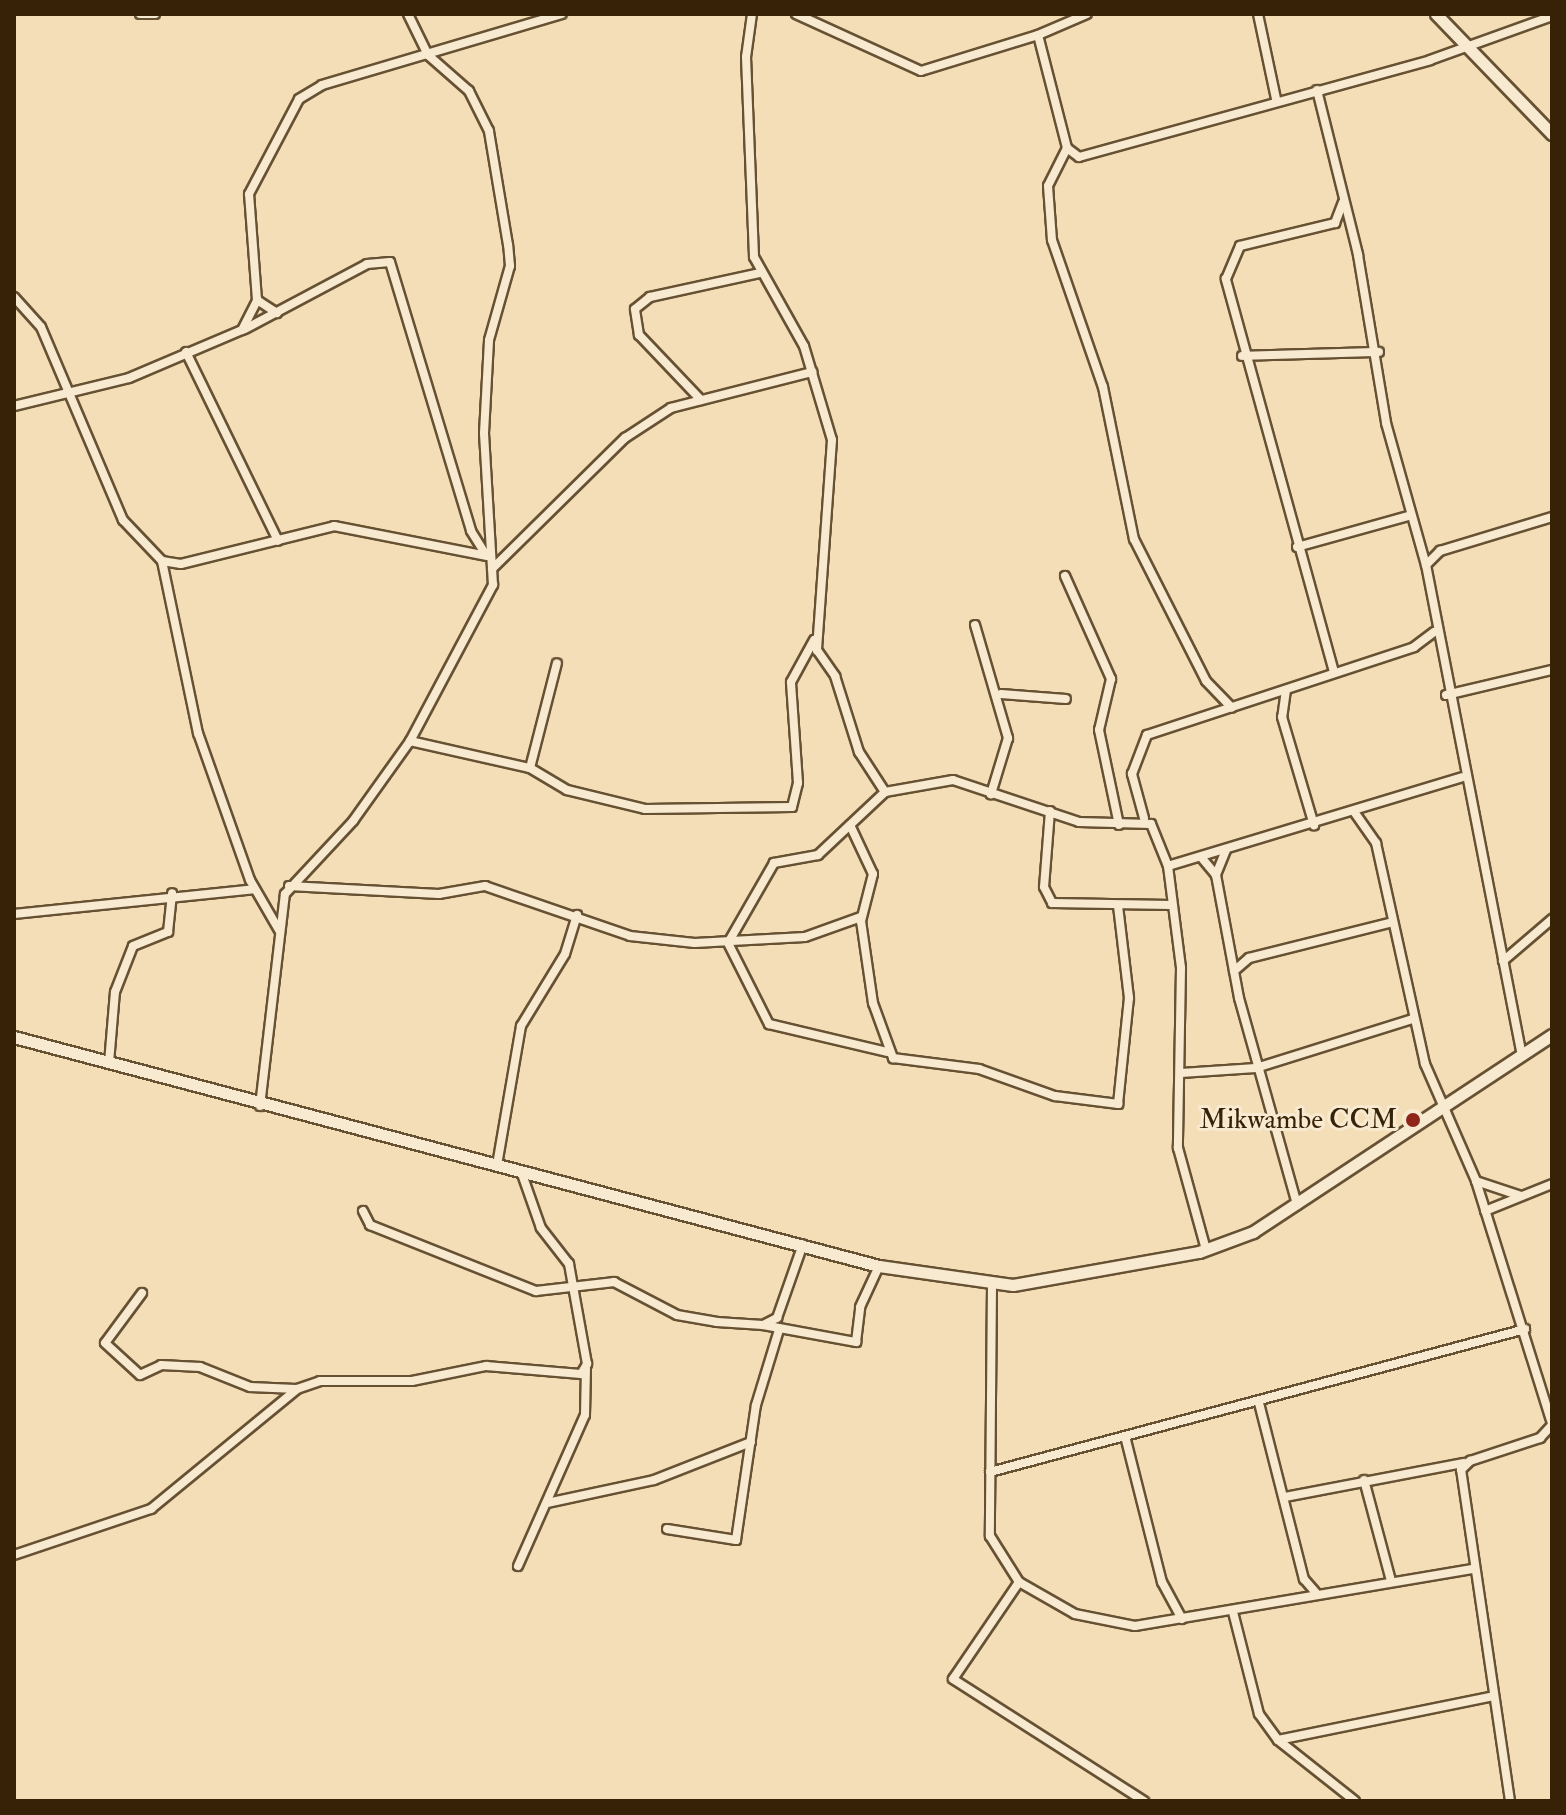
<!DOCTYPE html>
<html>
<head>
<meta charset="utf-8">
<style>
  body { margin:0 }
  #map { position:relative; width:1566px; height:1815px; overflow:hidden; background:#f3deb7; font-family:"IM FELL Double Pica",serif }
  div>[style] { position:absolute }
  .roads { filter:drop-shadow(2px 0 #675133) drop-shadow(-2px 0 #675133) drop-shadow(0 2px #675133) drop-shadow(0 -2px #675133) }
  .street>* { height:8px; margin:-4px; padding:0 4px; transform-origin:4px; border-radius:4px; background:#f7ead0 }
  .secondary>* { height:11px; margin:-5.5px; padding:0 5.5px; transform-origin:5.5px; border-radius:5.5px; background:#f7ead0 }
  .dots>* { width:22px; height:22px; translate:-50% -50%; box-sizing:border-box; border:4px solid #f7ead0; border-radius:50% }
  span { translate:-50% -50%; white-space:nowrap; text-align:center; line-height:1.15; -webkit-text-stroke:6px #f7ead0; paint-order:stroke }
  .poi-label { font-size:28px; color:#382207 }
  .right { translate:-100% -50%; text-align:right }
  .frame { position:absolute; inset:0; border:16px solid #382207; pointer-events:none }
</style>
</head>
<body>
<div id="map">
  <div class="roads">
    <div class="street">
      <div style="left:140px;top:14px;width:15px"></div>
      <div style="left:752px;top:14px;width:43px;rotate:97.9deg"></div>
      <div style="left:746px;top:57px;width:200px;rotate:87.7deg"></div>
      <div style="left:754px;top:257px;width:102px;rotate:60.7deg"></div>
      <div style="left:804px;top:346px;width:98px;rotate:73.4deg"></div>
      <div style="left:832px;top:440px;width:211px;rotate:94.1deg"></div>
      <div style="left:817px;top:650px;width:32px;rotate:55deg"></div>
      <div style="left:835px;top:676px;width:80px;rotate:72.5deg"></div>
      <div style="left:859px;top:752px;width:48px;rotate:57deg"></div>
      <div style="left:885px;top:792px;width:69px;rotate:-10deg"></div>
      <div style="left:953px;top:780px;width:133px;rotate:18.4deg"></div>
      <div style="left:1079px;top:822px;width:72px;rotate:1.6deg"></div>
      <div style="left:1151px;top:824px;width:45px;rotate:68deg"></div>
      <div style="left:1168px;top:866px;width:103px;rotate:82.7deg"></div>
      <div style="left:1181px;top:968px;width:180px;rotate:91deg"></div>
      <div style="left:1178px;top:1148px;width:106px;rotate:74.6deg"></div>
      <div style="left:796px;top:14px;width:137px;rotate:24.5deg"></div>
      <div style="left:921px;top:71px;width:122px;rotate:-17.1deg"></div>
      <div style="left:1038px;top:35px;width:117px;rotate:75.6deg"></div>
      <div style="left:1067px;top:148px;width:15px;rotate:37deg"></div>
      <div style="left:1079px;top:157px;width:364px;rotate:-15.4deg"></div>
      <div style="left:1430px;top:60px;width:130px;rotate:-19.8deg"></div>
      <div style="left:1258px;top:14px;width:87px;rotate:78deg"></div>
      <div style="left:1038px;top:35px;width:53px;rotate:-23.2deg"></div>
      <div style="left:1317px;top:90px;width:170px;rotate:76deg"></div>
      <div style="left:1358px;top:255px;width:170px;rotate:80.5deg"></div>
      <div style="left:1386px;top:423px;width:148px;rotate:74.3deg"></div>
      <div style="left:1067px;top:148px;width:42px;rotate:116.6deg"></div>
      <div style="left:1048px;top:186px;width:54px;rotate:85.8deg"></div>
      <div style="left:1052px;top:240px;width:156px;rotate:70.9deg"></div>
      <div style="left:1103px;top:387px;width:155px;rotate:78.5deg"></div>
      <div style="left:1134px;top:539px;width:159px;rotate:63.1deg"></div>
      <div style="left:1206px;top:681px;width:37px;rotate:46deg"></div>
      <div style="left:14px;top:297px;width:40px;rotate:48deg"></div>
      <div style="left:41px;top:327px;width:210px;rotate:67deg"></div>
      <div style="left:123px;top:520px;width:57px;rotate:46.4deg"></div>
      <div style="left:162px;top:561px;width:19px;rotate:9deg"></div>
      <div style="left:181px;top:564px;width:158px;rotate:-13.9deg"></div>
      <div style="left:334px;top:526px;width:156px;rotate:11.1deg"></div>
      <div style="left:257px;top:300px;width:24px;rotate:33deg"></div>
      <div style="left:245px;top:329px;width:138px;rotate:-28deg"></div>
      <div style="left:367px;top:264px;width:23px;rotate:-5deg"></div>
      <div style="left:390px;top:262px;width:281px;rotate:73.2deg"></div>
      <div style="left:471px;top:531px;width:28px;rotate:58deg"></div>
      <div style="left:186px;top:352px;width:210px;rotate:64deg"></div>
      <div style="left:1242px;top:356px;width:137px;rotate:-1.7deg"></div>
      <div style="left:701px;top:400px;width:90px;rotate:-133.6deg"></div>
      <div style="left:639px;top:335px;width:26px;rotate:-99deg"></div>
      <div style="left:635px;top:309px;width:19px;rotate:-39deg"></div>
      <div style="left:650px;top:297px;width:113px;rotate:-12.3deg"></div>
      <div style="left:14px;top:406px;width:118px;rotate:-13.7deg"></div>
      <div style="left:129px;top:378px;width:123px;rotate:-23deg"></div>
      <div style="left:242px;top:330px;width:34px;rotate:-63deg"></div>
      <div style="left:257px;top:300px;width:106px;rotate:-94.3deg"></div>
      <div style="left:249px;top:194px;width:107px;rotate:-62.2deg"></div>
      <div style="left:299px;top:99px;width:27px;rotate:-31deg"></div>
      <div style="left:322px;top:85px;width:250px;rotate:-16.5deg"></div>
      <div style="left:1297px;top:547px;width:115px;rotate:-15.6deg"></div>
      <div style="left:162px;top:561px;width:176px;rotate:78.2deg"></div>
      <div style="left:198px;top:733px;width:156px;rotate:70.5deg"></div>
      <div style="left:250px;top:880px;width:58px;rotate:59.9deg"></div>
      <div style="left:492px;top:569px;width:187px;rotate:-44.6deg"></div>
      <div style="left:625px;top:438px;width:55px;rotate:-33.1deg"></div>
      <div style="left:671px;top:408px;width:146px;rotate:-14.3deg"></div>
      <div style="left:1065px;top:576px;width:113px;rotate:65.9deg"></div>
      <div style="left:1111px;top:679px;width:52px;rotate:103.2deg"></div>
      <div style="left:1099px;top:730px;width:97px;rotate:78.1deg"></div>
      <div style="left:975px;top:625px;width:118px;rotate:73.7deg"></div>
      <div style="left:1008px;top:738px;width:59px;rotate:106.9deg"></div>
      <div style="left:1334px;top:672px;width:408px;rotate:-105.4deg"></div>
      <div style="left:1226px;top:279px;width:36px;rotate:-67deg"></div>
      <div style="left:1240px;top:246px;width:98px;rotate:-13.6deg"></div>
      <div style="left:1335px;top:223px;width:22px;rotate:-69deg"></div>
      <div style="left:1286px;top:690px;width:27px;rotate:98deg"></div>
      <div style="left:1282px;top:717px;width:113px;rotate:73.5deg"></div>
      <div style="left:1001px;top:694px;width:65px;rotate:4.4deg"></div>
      <div style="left:1446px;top:695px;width:109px;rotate:-13.3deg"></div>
      <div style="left:410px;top:741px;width:123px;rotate:12.7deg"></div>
      <div style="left:530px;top:768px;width:43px;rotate:30.7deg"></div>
      <div style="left:567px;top:790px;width:80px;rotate:13.7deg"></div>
      <div style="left:645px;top:809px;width:147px;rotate:-0.8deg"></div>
      <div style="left:792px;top:807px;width:25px;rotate:-76deg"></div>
      <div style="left:798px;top:783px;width:101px;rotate:-94deg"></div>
      <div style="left:791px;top:682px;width:48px;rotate:-61.3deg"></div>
      <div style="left:530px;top:768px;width:108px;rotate:-75.6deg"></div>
      <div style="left:885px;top:792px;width:92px;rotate:136.8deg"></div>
      <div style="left:818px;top:855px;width:45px;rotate:169.7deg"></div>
      <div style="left:774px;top:863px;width:92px;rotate:119.9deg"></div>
      <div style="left:728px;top:943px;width:91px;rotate:63.2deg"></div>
      <div style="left:769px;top:1024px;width:121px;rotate:13.3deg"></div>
      <div style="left:1050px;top:811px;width:76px;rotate:94.5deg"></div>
      <div style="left:1044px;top:887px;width:18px;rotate:63deg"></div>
      <div style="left:1052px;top:903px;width:119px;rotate:1deg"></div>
      <div style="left:1355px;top:813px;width:37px;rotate:55deg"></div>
      <div style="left:1376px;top:843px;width:226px;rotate:77.5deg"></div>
      <div style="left:1425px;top:1064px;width:128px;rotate:66.4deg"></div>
      <div style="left:1476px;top:1181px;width:254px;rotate:72.6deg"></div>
      <div style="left:1144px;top:818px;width:46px;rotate:-105.3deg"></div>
      <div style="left:1132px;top:774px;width:42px;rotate:-69deg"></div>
      <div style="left:1147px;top:735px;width:281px;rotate:-18.2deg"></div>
      <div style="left:1414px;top:647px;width:25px;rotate:-37deg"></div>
      <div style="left:850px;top:825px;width:54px;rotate:64.9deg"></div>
      <div style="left:873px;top:874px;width:49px;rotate:104.3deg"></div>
      <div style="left:861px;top:921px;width:83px;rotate:81.7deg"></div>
      <div style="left:873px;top:1003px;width:59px;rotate:70deg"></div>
      <div style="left:893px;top:1058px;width:87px;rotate:7.3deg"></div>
      <div style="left:979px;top:1069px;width:81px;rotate:19.6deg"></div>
      <div style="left:1055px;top:1096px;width:64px;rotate:7.2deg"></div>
      <div style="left:1118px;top:1104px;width:107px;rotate:-84.1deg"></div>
      <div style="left:1129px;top:998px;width:93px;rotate:-96.8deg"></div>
      <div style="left:1226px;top:850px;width:27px;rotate:112deg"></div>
      <div style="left:1216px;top:875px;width:125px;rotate:79.4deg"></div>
      <div style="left:1239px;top:998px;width:215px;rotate:74.3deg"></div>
      <div style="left:1201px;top:857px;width:23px;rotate:50deg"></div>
      <div style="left:1168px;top:866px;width:307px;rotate:-16.8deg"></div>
      <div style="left:289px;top:886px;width:150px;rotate:3.1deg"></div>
      <div style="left:439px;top:894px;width:47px;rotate:-9.9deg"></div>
      <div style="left:485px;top:886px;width:153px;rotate:19deg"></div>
      <div style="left:630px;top:936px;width:65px;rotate:6.1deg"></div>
      <div style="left:695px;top:943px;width:110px;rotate:-3.1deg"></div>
      <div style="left:805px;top:937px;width:59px;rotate:-19.7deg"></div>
      <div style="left:14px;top:914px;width:241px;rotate:-5.9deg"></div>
      <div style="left:1503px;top:961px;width:65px;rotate:-40.6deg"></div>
      <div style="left:1234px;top:971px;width:20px;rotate:-41deg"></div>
      <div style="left:1249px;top:958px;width:148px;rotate:-14deg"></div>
      <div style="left:1522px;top:1056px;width:500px;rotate:-101.06deg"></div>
      <div style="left:1426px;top:565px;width:20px;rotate:-45deg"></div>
      <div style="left:1440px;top:551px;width:117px;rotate:-16.9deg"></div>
      <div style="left:109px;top:1063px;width:71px;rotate:-85.2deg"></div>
      <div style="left:115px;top:992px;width:49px;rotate:-68.6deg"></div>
      <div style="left:133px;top:946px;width:38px;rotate:-22deg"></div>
      <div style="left:168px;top:932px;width:39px;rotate:-84deg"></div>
      <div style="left:1181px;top:1073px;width:75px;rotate:-3.8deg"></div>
      <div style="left:1256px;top:1068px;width:164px;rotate:-17.4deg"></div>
      <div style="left:260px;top:1106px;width:213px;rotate:-83.3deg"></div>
      <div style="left:285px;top:894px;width:100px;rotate:-47deg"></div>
      <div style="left:353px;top:821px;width:98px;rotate:-54.5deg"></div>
      <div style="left:410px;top:741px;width:177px;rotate:-62deg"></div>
      <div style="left:493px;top:585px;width:152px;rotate:-93.4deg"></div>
      <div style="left:484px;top:433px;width:93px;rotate:-86.9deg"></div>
      <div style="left:489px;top:340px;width:77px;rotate:-74.2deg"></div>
      <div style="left:510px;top:266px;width:21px;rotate:-95deg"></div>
      <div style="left:508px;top:245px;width:116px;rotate:-99.5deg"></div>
      <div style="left:489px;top:131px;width:45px;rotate:-116.6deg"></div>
      <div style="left:469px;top:91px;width:55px;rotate:-138.7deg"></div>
      <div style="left:428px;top:55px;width:46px;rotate:-116deg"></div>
      <div style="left:497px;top:1165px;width:141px;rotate:-80.2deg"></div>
      <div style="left:521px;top:1026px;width:84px;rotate:-58.6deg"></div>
      <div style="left:565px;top:954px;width:41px;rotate:-72.9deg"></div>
      <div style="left:1476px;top:1181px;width:47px;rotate:18.4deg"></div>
      <div style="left:363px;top:1211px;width:16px;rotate:63deg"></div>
      <div style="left:370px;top:1225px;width:179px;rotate:21.7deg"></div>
      <div style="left:536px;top:1291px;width:79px;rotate:-6.6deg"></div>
      <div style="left:614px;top:1282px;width:71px;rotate:27.6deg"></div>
      <div style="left:677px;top:1315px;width:41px;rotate:9.9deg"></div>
      <div style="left:717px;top:1322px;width:46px;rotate:3.7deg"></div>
      <div style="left:763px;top:1325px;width:16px;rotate:-27deg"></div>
      <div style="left:777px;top:1318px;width:78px;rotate:-70.6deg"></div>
      <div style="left:1485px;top:1211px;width:72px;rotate:-21.9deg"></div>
      <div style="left:992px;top:1285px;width:251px;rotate:90.5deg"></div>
      <div style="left:990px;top:1536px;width:54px;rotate:57.8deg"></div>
      <div style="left:1019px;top:1582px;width:64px;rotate:29.7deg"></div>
      <div style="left:1075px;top:1614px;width:61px;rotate:11.3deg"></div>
      <div style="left:1135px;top:1626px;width:342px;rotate:-9.6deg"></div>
      <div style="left:142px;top:1293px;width:62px;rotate:126.5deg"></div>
      <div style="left:105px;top:1343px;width:47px;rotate:42.4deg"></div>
      <div style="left:140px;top:1375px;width:23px;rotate:-25deg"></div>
      <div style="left:161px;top:1365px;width:39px;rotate:3deg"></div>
      <div style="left:200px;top:1367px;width:54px;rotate:21.8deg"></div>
      <div style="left:250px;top:1387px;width:46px;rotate:2.5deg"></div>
      <div style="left:763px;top:1325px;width:95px;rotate:10.4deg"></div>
      <div style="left:856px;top:1342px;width:35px;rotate:-83deg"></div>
      <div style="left:860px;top:1307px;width:45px;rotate:-65.1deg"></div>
      <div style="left:1259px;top:1403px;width:182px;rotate:75.7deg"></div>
      <div style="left:1304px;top:1579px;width:18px;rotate:49deg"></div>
      <div style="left:1125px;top:1436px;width:151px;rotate:75.8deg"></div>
      <div style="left:1162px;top:1582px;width:42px;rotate:61.6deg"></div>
      <div style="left:990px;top:1472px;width:554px;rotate:-14.96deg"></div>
      <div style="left:1364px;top:1480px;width:105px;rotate:75deg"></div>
      <div style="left:1285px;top:1497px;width:182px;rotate:-10.8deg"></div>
      <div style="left:547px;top:1503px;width:109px;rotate:-12.1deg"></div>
      <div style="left:654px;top:1480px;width:104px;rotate:-21.4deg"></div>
      <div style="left:667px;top:1529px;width:70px;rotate:9.1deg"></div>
      <div style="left:736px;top:1540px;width:136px;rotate:-81.6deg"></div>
      <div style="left:756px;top:1405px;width:78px;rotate:-73deg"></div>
      <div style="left:14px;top:1555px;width:145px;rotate:-18.6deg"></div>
      <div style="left:151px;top:1509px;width:189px;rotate:-39.4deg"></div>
      <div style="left:297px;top:1389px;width:24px;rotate:-19deg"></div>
      <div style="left:320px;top:1381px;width:92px"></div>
      <div style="left:412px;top:1381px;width:76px;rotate:-11.5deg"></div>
      <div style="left:486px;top:1366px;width:95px;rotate:4.8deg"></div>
      <div style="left:581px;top:1374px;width:12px;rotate:-59deg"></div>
      <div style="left:587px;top:1364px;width:102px;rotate:-100.2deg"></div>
      <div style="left:569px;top:1264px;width:46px;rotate:-127.9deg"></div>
      <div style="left:541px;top:1228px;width:57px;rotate:-109.4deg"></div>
      <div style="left:518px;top:1566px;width:165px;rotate:-66.1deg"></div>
      <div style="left:585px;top:1415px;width:46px;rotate:-88.8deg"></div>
      <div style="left:1019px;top:1582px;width:117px;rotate:124.2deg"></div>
      <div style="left:953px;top:1679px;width:227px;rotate:32.6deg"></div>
      <div style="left:1233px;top:1612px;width:105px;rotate:75.7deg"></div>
      <div style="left:1259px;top:1714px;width:32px;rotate:54deg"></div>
      <div style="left:1278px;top:1740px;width:98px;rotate:38.4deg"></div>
      <div style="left:1278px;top:1740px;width:220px;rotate:-11.5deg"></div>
      <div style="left:1510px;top:1801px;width:335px;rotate:-98.4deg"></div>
      <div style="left:1461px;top:1470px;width:13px;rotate:-45deg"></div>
      <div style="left:1470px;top:1461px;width:74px;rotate:-18.2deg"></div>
      <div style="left:1540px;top:1438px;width:18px;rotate:-47deg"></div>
    </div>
    <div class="secondary">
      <div style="left:1436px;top:14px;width:167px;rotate:46deg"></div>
      <div style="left:14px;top:1037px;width:895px;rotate:14.83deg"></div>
      <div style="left:879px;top:1266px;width:135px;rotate:8.1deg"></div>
      <div style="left:1013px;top:1285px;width:189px;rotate:-10.1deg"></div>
      <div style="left:1199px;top:1252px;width:58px;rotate:-20.3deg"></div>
      <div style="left:1253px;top:1232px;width:358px;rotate:-33.4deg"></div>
    </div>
  </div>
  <div class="dots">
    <div style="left:1413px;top:1120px;background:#8f2418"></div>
  </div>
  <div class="poi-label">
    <span class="right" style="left:1397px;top:1120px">Mikwambe CCM</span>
  </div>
  <div class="frame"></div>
</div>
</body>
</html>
